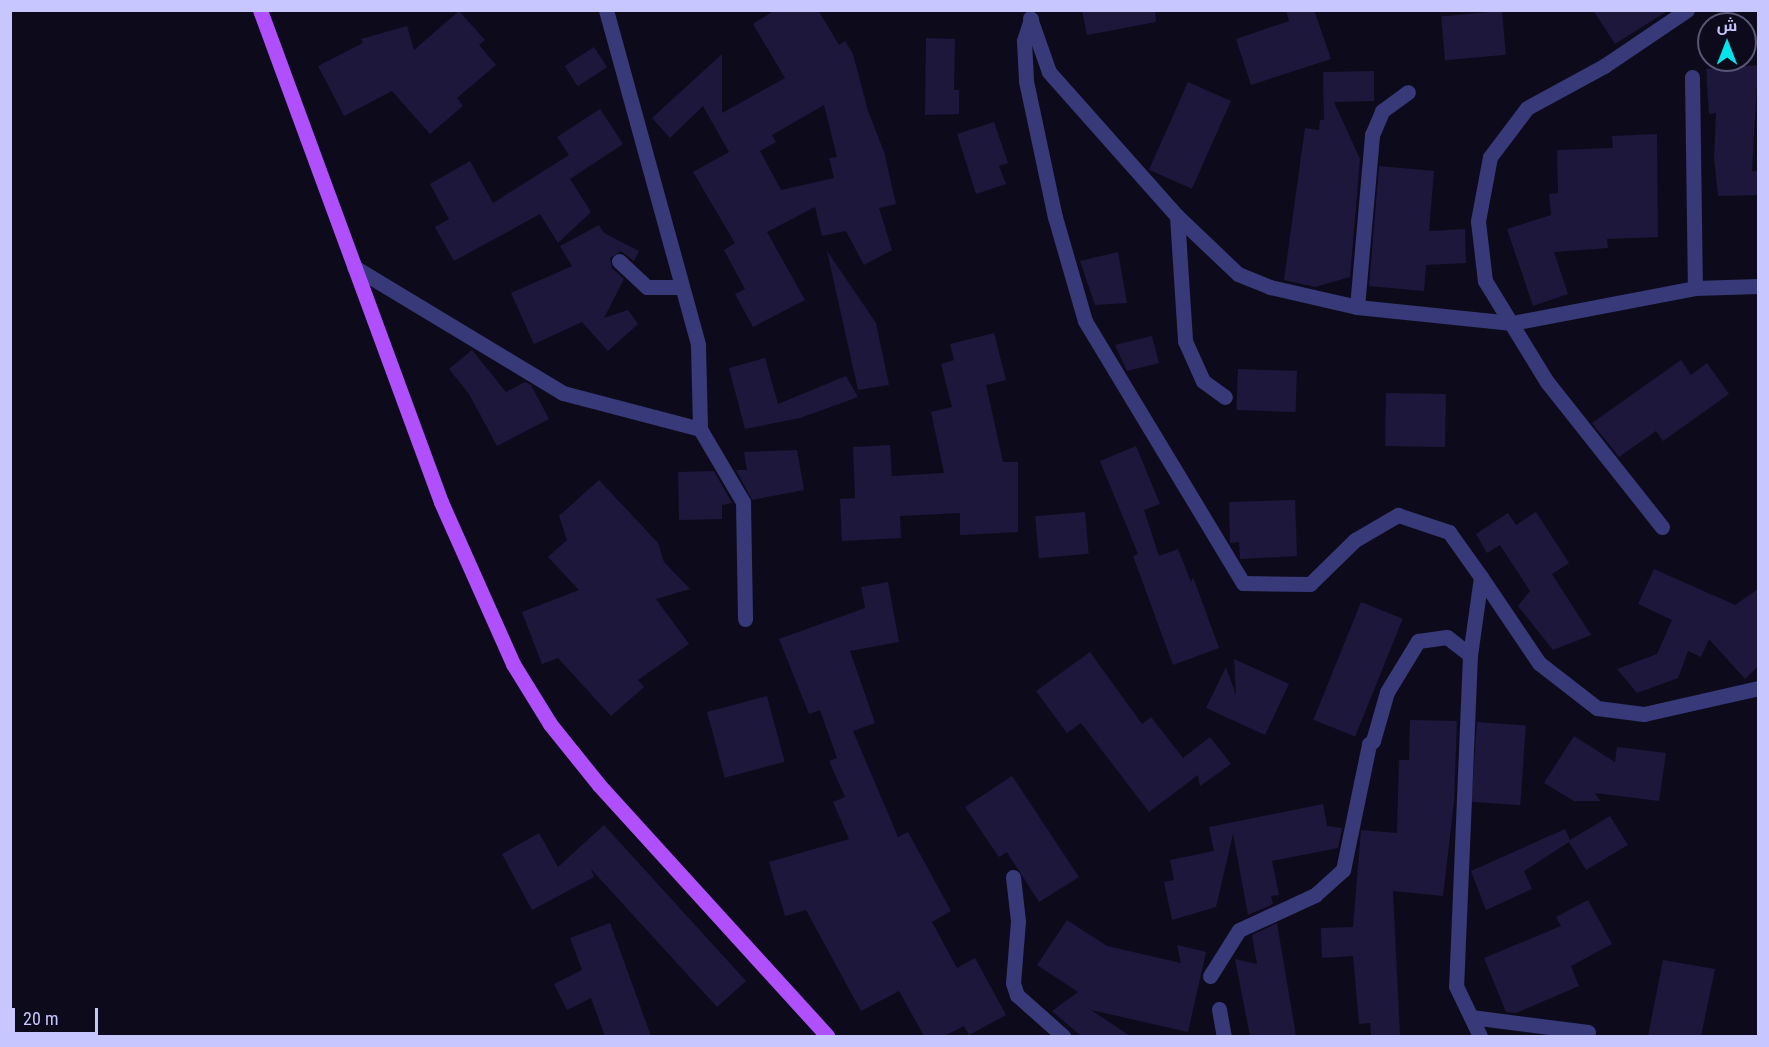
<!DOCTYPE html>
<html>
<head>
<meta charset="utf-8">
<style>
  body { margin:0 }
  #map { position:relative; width:1769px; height:1047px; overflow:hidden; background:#0d0b1b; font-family:"Roboto Condensed",Cairo,sans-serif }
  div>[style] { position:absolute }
  .building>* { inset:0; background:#1c173b; transform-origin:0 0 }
  .minor>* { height:15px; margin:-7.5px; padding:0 7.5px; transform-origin:7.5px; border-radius:7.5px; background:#373979 }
  .primary>* { height:15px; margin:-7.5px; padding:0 7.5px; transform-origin:7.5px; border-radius:7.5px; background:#b04ffc }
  span { translate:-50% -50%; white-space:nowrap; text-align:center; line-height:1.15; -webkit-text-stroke:4.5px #0d0b1b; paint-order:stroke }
  .frame { position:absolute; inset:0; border:12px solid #c8c6fe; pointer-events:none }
  .north { position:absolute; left:1697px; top:12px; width:60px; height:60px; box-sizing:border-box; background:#0d0b1b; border:2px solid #585676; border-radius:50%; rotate:0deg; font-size:16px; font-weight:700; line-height:24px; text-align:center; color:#c8c6fe }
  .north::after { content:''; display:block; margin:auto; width:21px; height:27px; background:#05e4eb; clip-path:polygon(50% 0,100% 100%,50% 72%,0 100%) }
  .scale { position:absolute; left:12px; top:1008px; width:86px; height:27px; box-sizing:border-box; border:3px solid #c8c6fe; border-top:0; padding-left:8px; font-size:18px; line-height:21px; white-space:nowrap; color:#c8c6fe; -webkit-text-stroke:4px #0d0b1b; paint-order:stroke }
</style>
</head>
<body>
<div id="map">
  <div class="building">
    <div style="clip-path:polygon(evenodd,775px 10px,818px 10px,839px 45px,845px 41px,853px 54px,868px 111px,884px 152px,896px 204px,879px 208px,892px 250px,864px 265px,846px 231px,822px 236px,815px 207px,767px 232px,805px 300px,753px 327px,735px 294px,745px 289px,724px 250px,735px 243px,693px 172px,729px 152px,703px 106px,670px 138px,652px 118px,722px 54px,722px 113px,785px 78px,753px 24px,775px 10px,824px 105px,837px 157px,829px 158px,834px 178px,781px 190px,760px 151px,776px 142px,772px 135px,824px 105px)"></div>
    <div style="clip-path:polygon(1082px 10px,1155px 10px,1156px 22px,1087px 35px)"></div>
    <div style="clip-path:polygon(1286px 10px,1314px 10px,1331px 59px,1251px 85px,1236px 39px,1289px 21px)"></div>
    <div style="clip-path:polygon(1593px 10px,1669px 10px,1615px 44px)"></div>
    <div style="clip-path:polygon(459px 11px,485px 40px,479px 45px,496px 65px,457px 98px,463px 106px,430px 134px,392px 91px,344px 116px,318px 66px,363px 43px,361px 39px,407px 26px,414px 50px)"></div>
    <div style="left:1502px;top:11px;width:44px;height:61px;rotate:85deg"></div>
    <div style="clip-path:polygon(926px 38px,955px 39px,954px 90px,959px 90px,959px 114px,925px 115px)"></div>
    <div style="left:594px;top:47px;width:24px;height:35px;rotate:57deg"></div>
    <div style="clip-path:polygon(1758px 65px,1752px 171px,1758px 171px,1758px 195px,1718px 196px,1714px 157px,1716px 113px,1709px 114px,1706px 69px)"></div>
    <div style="clip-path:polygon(1374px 71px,1374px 101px,1334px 102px,1360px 159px,1350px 277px,1315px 287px,1284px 280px,1305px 128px,1319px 130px,1320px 120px,1324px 120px,1323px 72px)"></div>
    <div style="left:1188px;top:82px;width:47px;height:96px;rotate:24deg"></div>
    <div style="clip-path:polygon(600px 109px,623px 144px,570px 179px,591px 212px,558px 243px,540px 214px,454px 261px,435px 227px,449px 219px,430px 184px,470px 161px,493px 203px,569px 155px,557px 137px)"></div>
    <div style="clip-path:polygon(994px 122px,1008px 163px,999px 166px,1006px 184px,976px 194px,957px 134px)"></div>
    <div style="clip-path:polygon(1657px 134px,1658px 237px,1607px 239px,1608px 248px,1554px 252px,1568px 294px,1533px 306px,1507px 229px,1551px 215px,1549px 194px,1558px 193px,1557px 150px,1613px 148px,1612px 136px)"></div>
    <div style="clip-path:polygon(1379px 166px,1434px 171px,1429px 231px,1465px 229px,1466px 263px,1426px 265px,1424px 291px,1369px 286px)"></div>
    <div style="clip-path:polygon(599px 225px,604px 233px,639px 251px,634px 261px,621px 251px,610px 258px,612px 268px,624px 279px,604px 318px,628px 310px,638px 324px,608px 351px,582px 322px,534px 344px,511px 293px,572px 266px,560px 246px)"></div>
    <div style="clip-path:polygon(827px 251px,876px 323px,889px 385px,858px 390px)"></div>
    <div style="clip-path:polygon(1118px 252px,1127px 303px,1095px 305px,1080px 261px)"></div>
    <div style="clip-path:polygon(994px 333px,1006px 380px,986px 385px,1003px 462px,1018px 462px,1018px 532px,960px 535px,960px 513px,900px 516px,901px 538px,842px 541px,840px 499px,855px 498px,853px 447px,890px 445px,892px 476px,944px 473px,931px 412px,952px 407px,941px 364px,954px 360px,950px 344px)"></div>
    <div style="clip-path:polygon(1152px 336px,1159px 363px,1127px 371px,1115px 345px)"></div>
    <div style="clip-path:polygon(472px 350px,506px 392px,525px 382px,531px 385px,549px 419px,497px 446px,469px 394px,449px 369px)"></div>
    <div style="clip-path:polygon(765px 358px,778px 404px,846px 376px,858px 397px,800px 418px,745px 429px,729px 368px)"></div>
    <div style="clip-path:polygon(1681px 360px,1691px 375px,1707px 363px,1729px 394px,1663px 441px,1656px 431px,1619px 457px,1592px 423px)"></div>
    <div style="left:1238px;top:369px;width:59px;height:41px;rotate:2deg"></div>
    <div style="left:1386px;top:393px;width:60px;height:53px;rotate:1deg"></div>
    <div style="clip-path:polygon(1136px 446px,1160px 504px,1144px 510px,1159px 556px,1178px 549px,1191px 582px,1193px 577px,1219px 648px,1173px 665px,1133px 556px,1138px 554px,1100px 461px)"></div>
    <div style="clip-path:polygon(797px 450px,804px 490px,752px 500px,736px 470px,747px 470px,744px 452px)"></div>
    <div style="clip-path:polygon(714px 471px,732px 503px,722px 505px,722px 519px,679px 520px,678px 472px)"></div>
    <div style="clip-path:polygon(599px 480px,658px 543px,664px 562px,690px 589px,656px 599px,689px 644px,638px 680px,644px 687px,611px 716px,558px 658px,542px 664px,522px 612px,579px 590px,548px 557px,567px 540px,559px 516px)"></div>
    <div style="clip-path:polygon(1295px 500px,1297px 556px,1240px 559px,1239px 542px,1230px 543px,1229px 502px)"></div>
    <div style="left:1085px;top:512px;width:42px;height:50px;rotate:85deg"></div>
    <div style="clip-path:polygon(1536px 512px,1569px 563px,1552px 574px,1591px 635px,1553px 650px,1518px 606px,1530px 591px,1500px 545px,1487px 553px,1476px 534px,1508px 513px,1516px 525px)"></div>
    <div style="clip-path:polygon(1654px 569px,1735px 605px,1758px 589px,1758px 666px,1745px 679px,1709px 639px,1701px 657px,1688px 651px,1678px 678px,1637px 693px,1617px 669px,1657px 654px,1672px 620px,1638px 604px)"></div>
    <div style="clip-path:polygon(888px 582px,899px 642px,850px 651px,875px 723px,853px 731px,898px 837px,908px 832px,951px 911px,932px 922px,957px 968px,975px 958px,1006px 1015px,969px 1035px,964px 1026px,944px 1036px,924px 1036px,899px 991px,861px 1011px,806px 910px,785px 916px,769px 862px,849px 839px,833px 802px,845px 797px,829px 761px,837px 758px,820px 710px,809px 714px,779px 639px,865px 608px,861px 587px)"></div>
    <div style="left:1361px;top:602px;width:45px;height:127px;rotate:22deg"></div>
    <div style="clip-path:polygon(1090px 652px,1142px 724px,1151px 717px,1183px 758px,1210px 737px,1231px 764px,1200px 786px,1198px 775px,1149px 812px,1081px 723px,1067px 733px,1036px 691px)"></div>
    <div style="clip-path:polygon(1234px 659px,1289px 684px,1265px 735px,1206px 708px,1226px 667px,1236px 695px)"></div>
    <div style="left:767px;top:696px;width:68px;height:62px;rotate:75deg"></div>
    <div style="clip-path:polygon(1410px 720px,1457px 721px,1454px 802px,1443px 896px,1393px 891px,1400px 1036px,1371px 1036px,1370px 1023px,1359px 1024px,1353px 956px,1322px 958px,1321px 928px,1353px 927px,1361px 830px,1397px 833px,1399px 760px,1409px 760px)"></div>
    <div style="left:1477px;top:722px;width:49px;height:80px;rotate:4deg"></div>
    <div style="clip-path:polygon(1574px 736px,1615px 762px,1617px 747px,1666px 753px,1659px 801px,1595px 793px,1600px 801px,1574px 801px,1544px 783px)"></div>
    <div style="clip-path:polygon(1012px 776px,1079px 877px,1039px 902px,1007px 852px,999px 857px,965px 807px)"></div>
    <div style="clip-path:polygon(1323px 804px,1327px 826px,1342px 828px,1338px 848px,1272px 861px,1279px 895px,1271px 896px,1273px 904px,1248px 915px,1233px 834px,1216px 907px,1172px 920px,1164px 882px,1174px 880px,1170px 860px,1214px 851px,1209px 827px)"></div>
    <div style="clip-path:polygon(1610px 816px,1628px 845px,1586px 870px,1569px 842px,1524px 871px,1532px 889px,1486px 910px,1471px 871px,1565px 829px,1570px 840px)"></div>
    <div style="clip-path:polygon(604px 825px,746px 981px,717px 1007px,591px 869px,594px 877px,532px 910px,502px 854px,539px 833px,558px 867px)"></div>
    <div style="clip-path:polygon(1588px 900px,1612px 944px,1571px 966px,1579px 986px,1516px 1013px,1506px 1012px,1484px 958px,1561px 926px,1556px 917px)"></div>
    <div style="clip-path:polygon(1067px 920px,1107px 946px,1181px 963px,1177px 945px,1206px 952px,1188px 1032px,1091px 1010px,1130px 1036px,1081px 1036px,1052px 1011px,1078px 992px,1037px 965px)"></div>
    <div style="clip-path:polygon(610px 923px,651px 1036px,605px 1036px,591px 998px,567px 1010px,554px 984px,582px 970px,570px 938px)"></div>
    <div style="clip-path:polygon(1277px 923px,1296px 1036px,1250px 1036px,1235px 959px,1257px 964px,1252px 935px)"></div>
    <div style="clip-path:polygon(1663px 960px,1715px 969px,1701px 1036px,1648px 1036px)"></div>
  </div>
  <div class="minor">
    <div style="left:606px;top:10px;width:347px;rotate:74.6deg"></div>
    <div style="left:698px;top:345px;width:84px;rotate:88.6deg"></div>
    <div style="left:1030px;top:18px;width:57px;rotate:70.6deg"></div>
    <div style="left:1049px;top:72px;width:193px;rotate:48.4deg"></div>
    <div style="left:1177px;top:216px;width:84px;rotate:43.6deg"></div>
    <div style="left:1238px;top:274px;width:35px;rotate:22deg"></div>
    <div style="left:1270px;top:287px;width:89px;rotate:12.9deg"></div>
    <div style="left:1357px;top:307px;width:156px;rotate:5.9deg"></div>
    <div style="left:1512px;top:323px;width:186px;rotate:-10.8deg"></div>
    <div style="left:1695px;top:288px;width:63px;rotate:-1.8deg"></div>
    <div style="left:1031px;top:19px;width:23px;rotate:108deg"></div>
    <div style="left:1024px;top:41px;width:40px;rotate:87.1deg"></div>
    <div style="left:1026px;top:81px;width:139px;rotate:78deg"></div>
    <div style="left:1055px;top:217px;width:108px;rotate:73.9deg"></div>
    <div style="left:1085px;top:321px;width:306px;rotate:58.9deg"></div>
    <div style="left:1243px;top:583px;width:67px;rotate:0.9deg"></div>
    <div style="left:1310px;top:584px;width:63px;rotate:-44.4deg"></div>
    <div style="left:1355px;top:540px;width:50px;rotate:-30.2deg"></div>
    <div style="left:1398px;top:515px;width:54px;rotate:18.4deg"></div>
    <div style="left:1449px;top:532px;width:55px;rotate:54.6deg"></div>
    <div style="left:1481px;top:577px;width:79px;rotate:98deg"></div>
    <div style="left:1470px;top:655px;width:331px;rotate:92.4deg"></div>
    <div style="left:1456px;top:986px;width:55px;rotate:64.4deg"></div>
    <div style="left:1692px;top:77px;width:211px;rotate:89.2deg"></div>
    <div style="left:1177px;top:216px;width:125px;rotate:86.3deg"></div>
    <div style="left:1185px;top:341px;width:44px;rotate:65.8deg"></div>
    <div style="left:1203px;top:381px;width:27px;rotate:36deg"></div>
    <div style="left:619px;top:261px;width:38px;rotate:43deg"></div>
    <div style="left:647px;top:287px;width:35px"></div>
    <div style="left:354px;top:267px;width:244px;rotate:31.1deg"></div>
    <div style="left:563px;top:393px;width:142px;rotate:14.7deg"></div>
    <div style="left:700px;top:429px;width:85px;rotate:59.5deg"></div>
    <div style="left:743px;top:502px;width:117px;rotate:89deg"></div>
    <div style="left:1357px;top:307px;width:173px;rotate:-85deg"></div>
    <div style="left:1372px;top:135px;width:26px;rotate:-67deg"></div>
    <div style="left:1382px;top:111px;width:32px;rotate:-36deg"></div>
    <div style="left:1662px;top:527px;width:185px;rotate:-128.4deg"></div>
    <div style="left:1547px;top:382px;width:119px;rotate:-121.5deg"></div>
    <div style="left:1485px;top:281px;width:60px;rotate:-96.7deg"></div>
    <div style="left:1478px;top:221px;width:65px;rotate:-79.4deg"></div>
    <div style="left:1490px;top:157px;width:61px;rotate:-52.9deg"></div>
    <div style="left:1527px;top:108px;width:88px;rotate:-28.6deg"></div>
    <div style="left:1604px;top:66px;width:100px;rotate:-34deg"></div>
    <div style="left:1481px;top:577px;width:104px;rotate:56deg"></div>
    <div style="left:1539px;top:663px;width:73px;rotate:37.8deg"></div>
    <div style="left:1597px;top:708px;width:47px;rotate:7.3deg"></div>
    <div style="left:1644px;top:714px;width:117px;rotate:-12.8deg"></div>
    <div style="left:1013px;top:877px;width:44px;rotate:83.5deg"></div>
    <div style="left:1018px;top:921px;width:62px;rotate:94.6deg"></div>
    <div style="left:1013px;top:983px;width:13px;rotate:72deg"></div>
    <div style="left:1017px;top:995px;width:62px;rotate:41.7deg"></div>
    <div style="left:1210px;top:976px;width:54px;rotate:-57.8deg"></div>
    <div style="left:1239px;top:930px;width:84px;rotate:-24.7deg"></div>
    <div style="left:1315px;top:895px;width:38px;rotate:-42deg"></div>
    <div style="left:1343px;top:870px;width:129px;rotate:-78.3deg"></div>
    <div style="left:1369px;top:744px;width:5px;rotate:-37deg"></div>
    <div style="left:1373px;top:741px;width:51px;rotate:-74.1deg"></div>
    <div style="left:1387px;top:692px;width:60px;rotate:-58.7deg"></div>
    <div style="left:1418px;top:641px;width:29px;rotate:-8deg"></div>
    <div style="left:1447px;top:637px;width:29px;rotate:38deg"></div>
    <div style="left:1219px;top:1009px;width:27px;rotate:80deg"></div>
    <div style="left:1471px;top:1017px;width:118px;rotate:7.3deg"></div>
  </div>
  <div class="primary">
    <div style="left:260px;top:10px;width:524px;rotate:69.8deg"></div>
    <div style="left:441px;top:502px;width:177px;rotate:66deg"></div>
    <div style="left:513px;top:664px;width:70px;rotate:58.3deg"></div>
    <div style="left:550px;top:724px;width:78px;rotate:51.2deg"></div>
    <div style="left:599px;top:785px;width:339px;rotate:47.7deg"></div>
  </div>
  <div class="frame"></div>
  <div class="north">ش</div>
  <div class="scale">20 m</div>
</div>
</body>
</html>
